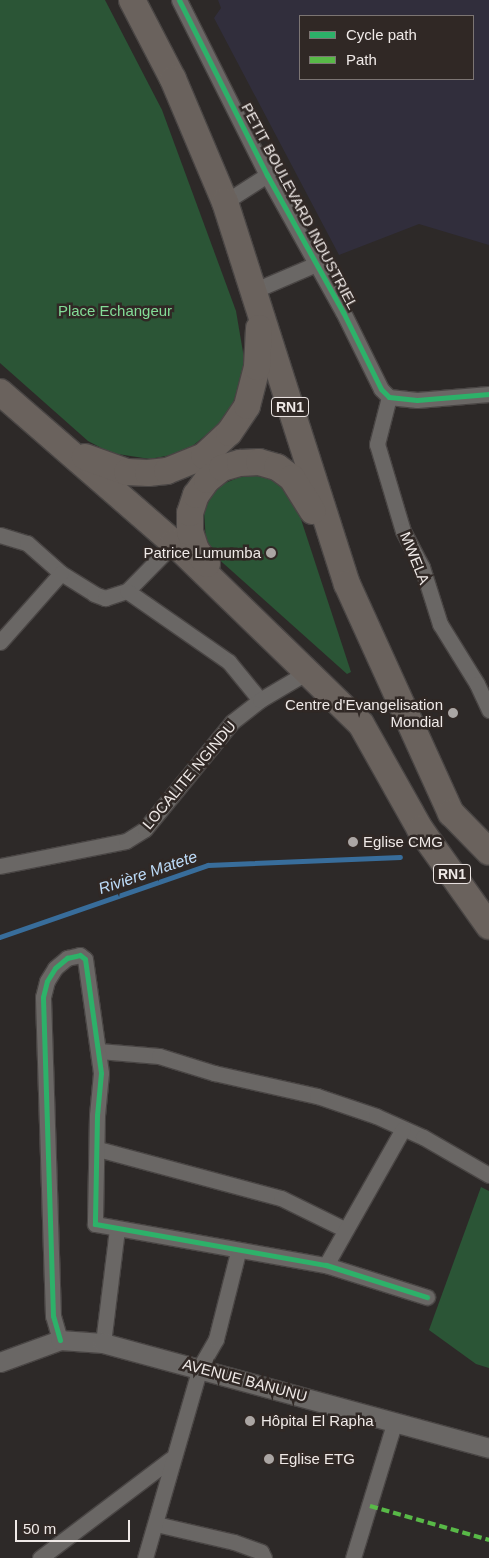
<!DOCTYPE html>
<html>
<head>
<meta charset="utf-8">
<style>
  body { margin:0 }
  #map { position:relative; width:489px; height:1558px; overflow:hidden; background:#2d2928; font-family:Helvetica,sans-serif }
  div>[style] { position:absolute }
  .industrial>* { inset:0; background:#312e3c }
  .green>* { inset:0; background:#2b5536 }
  .stream>* { height:4.5px; margin:-2.25px; padding:0 2.25px; transform-origin:2.25px; border-radius:2.25px; background:#386d9b }
  .roads { filter:drop-shadow(1px 0 #494544) drop-shadow(-1px 0 #494544) drop-shadow(0 1px #494544) drop-shadow(0 -1px #494544) }
  .minor>* { height:15px; margin:-7.5px; padding:0 7.5px; transform-origin:7.5px; border-radius:7.5px; background:#6a6765 }
  .tertiary>* { height:19px; margin:-9.5px; padding:0 9.5px; transform-origin:9.5px; border-radius:9.5px; background:#6a6765 }
  .trunk>* { height:26px; margin:-13px; padding:0 13px; transform-origin:13px; border-radius:13px; background:#6a625d }
  .quiet>* { height:4px; margin-top:-2px; transform-origin:0; background:repeating-linear-gradient(90deg,#58b947 0 8px,transparent 0 12px) }
  .cycleway>* { height:5px; margin:-2.5px; padding:0 2.5px; transform-origin:2.5px; border-radius:2.5px; background:#2db169 }
  .dots>* { width:14px; height:14px; translate:-50% -50%; box-sizing:border-box; border:2px solid #302825; border-radius:50% }
  span { translate:-50% -50%; white-space:nowrap; text-align:center; line-height:1.15; -webkit-text-stroke:5px #302825; paint-order:stroke }
  .shield-label span { padding:1px 4px; background:#302825; border:1px solid; border-radius:4px; -webkit-text-stroke-width:0 }
  .shield-label { font-size:14px; color:#efe9e7; font-weight:700 }
  .street-label { font-size:15px; color:#efe9e7 }
  .park-label { font-size:15px; color:#83dc97 }
  .poi-label { font-size:15px; color:#efe9e7 }
  .right { translate:-100% -50%; text-align:right }
  .left { translate:0 -50%; text-align:left }
  .water-label { font-size:16px; color:#bcdbf8; font-style:italic }
  .legend { position:absolute; left:299px; top:15px; width:175px; height:65px; box-sizing:border-box; background:#302825; border:1px solid #7c7573; margin:0; padding:6px 9px; list-style:none; font-size:15px; color:#efe9e7 }
  .legend li { display:flex; align-items:center; gap:10px; height:25px }
  .legend b { width:25px; border:1px solid #7c7573 }
  .scale { position:absolute; left:15px; top:1520px; width:115px; height:22px; box-sizing:border-box; border:2px solid #efe9e7; border-top:0; padding-left:6px; font-size:15px; line-height:18px; white-space:nowrap; color:#efe9e7; -webkit-text-stroke:4px #302825; paint-order:stroke }
</style>
</head>
<body>
<div id="map">
  <div class="industrial">
    <div style="clip-path:polygon(evenodd,218px 0,489px 0,489px 245px,419px 224px,339px 255px,214px 18px,221px 8px,218px 0,300px 16px,473px 16px,473px 79px,300px 79px,300px 16px)"></div>
  </div>
  <div class="green">
    <div style="clip-path:polygon(0 0,105px 0,162px 110px,236px 311px,245px 364px,233px 403px,222px 422px,190px 448px,171px 455px,150px 459px,111px 453px,88px 441px,0 363px)"></div>
    <div style="clip-path:polygon(248px 474px,276px 480px,295px 501px,351px 672px,347px 674px,214px 555px,206px 541px,204px 511px,210px 496px,220px 485px)"></div>
    <div style="clip-path:polygon(481px 1187px,489px 1191px,489px 1368px,476px 1364px,429px 1330px)"></div>
  </div>
  <div class="stream">
    <div style="left:0;top:937px;width:220px;rotate:-19.1deg"></div>
    <div style="left:208px;top:865px;width:192px;rotate:-2.4deg"></div>
  </div>
  <div class="roads">
    <div class="minor">
      <div style="left:179px;top:0;width:196px;rotate:63.3deg"></div>
      <div style="left:267px;top:175px;width:157px;rotate:61deg"></div>
      <div style="left:343px;top:312px;width:86px;rotate:63.7deg"></div>
      <div style="left:381px;top:389px;width:11px;rotate:45deg"></div>
      <div style="left:389px;top:397px;width:28px;rotate:6deg"></div>
      <div style="left:417px;top:400px;width:72px;rotate:-4.8deg"></div>
      <div style="left:225px;top:202px;width:50px;rotate:-32.7deg"></div>
      <div style="left:253px;top:291px;width:69px;rotate:-23.2deg"></div>
      <div style="left:389px;top:397px;width:49px;rotate:104.3deg"></div>
      <div style="left:377px;top:444px;width:91px;rotate:73.4deg"></div>
      <div style="left:403px;top:531px;width:41px;rotate:62.2deg"></div>
      <div style="left:422px;top:567px;width:60px;rotate:72.5deg"></div>
      <div style="left:440px;top:624px;width:70px;rotate:58.3deg"></div>
      <div style="left:477px;top:684px;width:29px;rotate:65deg"></div>
      <div style="left:0;top:535px;width:28px;rotate:17deg"></div>
      <div style="left:27px;top:543px;width:45px;rotate:41.4deg"></div>
      <div style="left:61px;top:573px;width:39px;rotate:32deg"></div>
      <div style="left:94px;top:594px;width:12px;rotate:20deg"></div>
      <div style="left:105px;top:598px;width:23px;rotate:-18deg"></div>
      <div style="left:127px;top:591px;width:67px;rotate:-45.6deg"></div>
      <div style="left:127px;top:591px;width:124px;rotate:34.8deg"></div>
      <div style="left:229px;top:662px;width:49px;rotate:50.8deg"></div>
      <div style="left:0;top:642px;width:92px;rotate:-48.5deg"></div>
      <div style="left:0;top:866px;width:128px;rotate:-11.2deg"></div>
      <div style="left:126px;top:841px;width:22px;rotate:-32deg"></div>
      <div style="left:145px;top:829px;width:138px;rotate:-50.9deg"></div>
      <div style="left:232px;top:722px;width:36px;rotate:-38deg"></div>
      <div style="left:260px;top:700px;width:57px;rotate:-30.6deg"></div>
      <div style="left:99px;top:1051px;width:60px;rotate:4.8deg"></div>
      <div style="left:159px;top:1056px;width:58px;rotate:17.2deg"></div>
      <div style="left:214px;top:1073px;width:106px;rotate:12.6deg"></div>
      <div style="left:317px;top:1096px;width:62px;rotate:18.7deg"></div>
      <div style="left:376px;top:1116px;width:51px;rotate:24.1deg"></div>
      <div style="left:423px;top:1137px;width:76px;rotate:29.9deg"></div>
      <div style="left:98px;top:1149px;width:189px;rotate:15deg"></div>
      <div style="left:281px;top:1198px;width:72px;rotate:26.2deg"></div>
      <div style="left:326px;top:1265px;width:156px;rotate:-60.5deg"></div>
      <div style="left:60px;top:1340px;width:25px;rotate:-106deg"></div>
      <div style="left:53px;top:1316px;width:319px;rotate:-91.8deg"></div>
      <div style="left:43px;top:997px;width:16px;rotate:-76deg"></div>
      <div style="left:47px;top:981px;width:15px;rotate:-58deg"></div>
      <div style="left:55px;top:968px;width:16px;rotate:-40deg"></div>
      <div style="left:67px;top:958px;width:13px;rotate:-13deg"></div>
      <div style="left:80px;top:955px;width:6px;rotate:39deg"></div>
      <div style="left:85px;top:959px;width:115px;rotate:82deg"></div>
      <div style="left:101px;top:1073px;width:42px;rotate:95.4deg"></div>
      <div style="left:97px;top:1115px;width:109px;rotate:91.1deg"></div>
      <div style="left:95px;top:1224px;width:235px;rotate:10.1deg"></div>
      <div style="left:326px;top:1265px;width:106px;rotate:17.6deg"></div>
      <div style="left:103px;top:1343px;width:115px;rotate:-83deg"></div>
      <div style="left:156px;top:1524px;width:80px;rotate:13deg"></div>
      <div style="left:234px;top:1542px;width:29px;rotate:20deg"></div>
      <div style="left:261px;top:1552px;width:7px;rotate:63deg"></div>
      <div style="left:40px;top:1558px;width:164px;rotate:-37.1deg"></div>
      <div style="left:145px;top:1558px;width:199px;rotate:-73.9deg"></div>
      <div style="left:200px;top:1367px;width:32px;rotate:-60deg"></div>
      <div style="left:216px;top:1339px;width:90px;rotate:-75.8deg"></div>
      <div style="left:353px;top:1558px;width:143px;rotate:-73deg"></div>
    </div>
    <div class="tertiary">
      <div style="left:0;top:1362px;width:64px;rotate:-20.1deg"></div>
      <div style="left:60px;top:1340px;width:43px;rotate:4deg"></div>
      <div style="left:103px;top:1343px;width:400px;rotate:15.2deg"></div>
    </div>
    <div class="trunk">
      <div style="left:132px;top:0;width:89px;rotate:62.6deg"></div>
      <div style="left:173px;top:79px;width:134px;rotate:67.1deg"></div>
      <div style="left:225px;top:202px;width:401px;rotate:72.3deg"></div>
      <div style="left:347px;top:584px;width:252px;rotate:65.6deg"></div>
      <div style="left:451px;top:813px;width:54px;rotate:45.7deg"></div>
      <div style="left:0;top:392px;width:230px;rotate:41deg"></div>
      <div style="left:174px;top:543px;width:260px;rotate:44.1deg"></div>
      <div style="left:361px;top:724px;width:120px;rotate:60.7deg"></div>
      <div style="left:420px;top:829px;width:119px;rotate:54.6deg"></div>
      <div style="left:85px;top:457px;width:45px;rotate:19.7deg"></div>
      <div style="left:127px;top:472px;width:21px;rotate:3deg"></div>
      <div style="left:148px;top:473px;width:19px;rotate:-6deg"></div>
      <div style="left:167px;top:471px;width:40px;rotate:-22deg"></div>
      <div style="left:204px;top:456px;width:34px;rotate:-43deg"></div>
      <div style="left:229px;top:433px;width:32px;rotate:-56deg"></div>
      <div style="left:247px;top:406px;width:40px;rotate:-75.6deg"></div>
      <div style="left:257px;top:367px;width:39px;rotate:-87deg"></div>
      <div style="left:207px;top:564px;width:18px;rotate:-128deg"></div>
      <div style="left:196px;top:550px;width:19px;rotate:-108deg"></div>
      <div style="left:190px;top:532px;width:19px;rotate:-90deg"></div>
      <div style="left:190px;top:513px;width:19px;rotate:-72deg"></div>
      <div style="left:196px;top:495px;width:19px;rotate:-54deg"></div>
      <div style="left:207px;top:480px;width:19px;rotate:-39deg"></div>
      <div style="left:222px;top:468px;width:19px;rotate:-16deg"></div>
      <div style="left:240px;top:463px;width:19px;rotate:-3deg"></div>
      <div style="left:259px;top:462px;width:19px;rotate:16deg"></div>
      <div style="left:277px;top:467px;width:19px;rotate:36deg"></div>
      <div style="left:292px;top:478px;width:39px;rotate:58deg"></div>
    </div>
  </div>
  <div class="quiet">
    <div style="left:370px;top:1506px;width:124px;rotate:15.9deg"></div>
  </div>
  <div class="cycleway">
    <div style="left:179px;top:0;width:196px;rotate:63.3deg"></div>
    <div style="left:267px;top:175px;width:157px;rotate:61deg"></div>
    <div style="left:343px;top:312px;width:86px;rotate:63.7deg"></div>
    <div style="left:381px;top:389px;width:11px;rotate:45deg"></div>
    <div style="left:389px;top:397px;width:28px;rotate:6deg"></div>
    <div style="left:417px;top:400px;width:72px;rotate:-4.8deg"></div>
    <div style="left:60px;top:1340px;width:25px;rotate:-106deg"></div>
    <div style="left:53px;top:1316px;width:319px;rotate:-91.8deg"></div>
    <div style="left:43px;top:997px;width:16px;rotate:-76deg"></div>
    <div style="left:47px;top:981px;width:15px;rotate:-58deg"></div>
    <div style="left:55px;top:968px;width:16px;rotate:-40deg"></div>
    <div style="left:67px;top:958px;width:13px;rotate:-13deg"></div>
    <div style="left:80px;top:955px;width:6px;rotate:39deg"></div>
    <div style="left:85px;top:959px;width:115px;rotate:82deg"></div>
    <div style="left:101px;top:1073px;width:42px;rotate:95.4deg"></div>
    <div style="left:97px;top:1115px;width:109px;rotate:91.1deg"></div>
    <div style="left:95px;top:1224px;width:235px;rotate:10.1deg"></div>
    <div style="left:326px;top:1265px;width:106px;rotate:17.6deg"></div>
  </div>
  <div class="dots">
    <div style="left:271px;top:553px;background:#aba6a4"></div>
    <div style="left:453px;top:713px;background:#aba6a4"></div>
    <div style="left:353px;top:842px;background:#aba6a4"></div>
    <div style="left:250px;top:1421px;background:#aba6a4"></div>
    <div style="left:269px;top:1459px;background:#aba6a4"></div>
  </div>
  <div class="shield-label">
    <span style="left:290px;top:407px">RN1</span>
    <span style="left:452px;top:874px">RN1</span>
  </div>
  <div class="street-label">
    <span style="left:300px;top:206px;rotate:62deg">PETIT BOULEVARD INDUSTRIEL</span>
    <span style="left:415px;top:558px;rotate:68deg">MWELA</span>
    <span style="left:189px;top:775px;rotate:-50deg">LOCALITE NGINDU</span>
    <span style="left:245px;top:1380px;rotate:15deg">AVENUE BANUNU</span>
  </div>
  <div class="park-label">
    <span style="left:115px;top:311px">Place Echangeur</span>
  </div>
  <div class="poi-label">
    <span class="right" style="left:261px;top:553px">Patrice Lumumba</span>
    <span class="right" style="left:443px;top:713px">Centre d'Evangelisation<br>Mondial</span>
    <span class="left" style="left:363px;top:842px">Eglise CMG</span>
    <span class="left" style="left:261px;top:1421px">Hôpital El Rapha</span>
    <span class="left" style="left:279px;top:1459px">Eglise ETG</span>
  </div>
  <div class="water-label">
    <span style="left:148px;top:873px;rotate:-19deg">Rivière Matete</span>
  </div>
  <ul class="legend">
  <li><b style="height:6px;background:#2db169"></b>Cycle path</li>
  <li><b style="height:6px;background:#58b947"></b>Path</li>
  </ul>
  <div class="scale">50 m</div>
</div>
</body>
</html>
